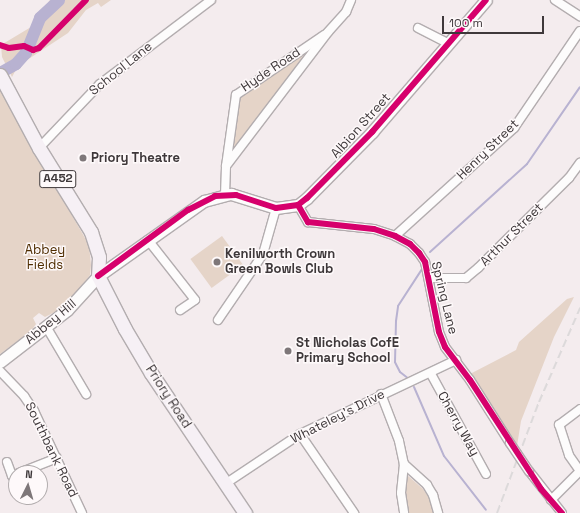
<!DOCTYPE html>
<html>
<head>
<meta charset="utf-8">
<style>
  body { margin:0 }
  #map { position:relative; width:580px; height:513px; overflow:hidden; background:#f4ecee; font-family:"Space Grotesk",sans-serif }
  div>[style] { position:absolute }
  .green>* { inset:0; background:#e5d4c8; transform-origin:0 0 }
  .stream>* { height:2px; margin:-1px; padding:0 1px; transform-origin:1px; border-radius:1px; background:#b8b2d1 }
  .river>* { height:12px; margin:-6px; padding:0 6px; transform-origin:6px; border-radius:6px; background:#b8b2d1 }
  .roads { filter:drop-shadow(1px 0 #b3adaf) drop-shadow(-1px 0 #b3adaf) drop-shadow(0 1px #b3adaf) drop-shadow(0 -1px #b3adaf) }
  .street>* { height:8px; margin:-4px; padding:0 4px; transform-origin:4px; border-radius:4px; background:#fdfcfc }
  .secondary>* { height:11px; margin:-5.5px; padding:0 5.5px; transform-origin:5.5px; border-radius:5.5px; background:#fdfcfc }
  .primary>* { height:13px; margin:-6.5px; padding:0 6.5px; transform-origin:6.5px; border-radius:6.5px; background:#f6f0f5 }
  .rail>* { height:2px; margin-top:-1px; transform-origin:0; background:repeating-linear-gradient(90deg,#dcd9da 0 8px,transparent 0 12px) }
  .bridges { filter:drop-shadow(1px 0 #b3adaf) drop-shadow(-1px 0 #b3adaf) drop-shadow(0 1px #b3adaf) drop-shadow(0 -1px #b3adaf) }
  .street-bridge>* { height:8px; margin:-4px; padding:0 4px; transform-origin:4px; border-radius:4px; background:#fdfcfc }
  .cycleway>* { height:6px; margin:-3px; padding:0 3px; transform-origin:3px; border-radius:3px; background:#d6006c }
  .dots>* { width:11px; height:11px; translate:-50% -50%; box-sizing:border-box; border:2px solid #fef9fa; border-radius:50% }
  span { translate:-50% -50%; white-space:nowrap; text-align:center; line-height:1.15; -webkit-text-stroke:3px #fef9fa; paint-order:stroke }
  .shield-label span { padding:1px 3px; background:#fef9fa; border:1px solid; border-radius:3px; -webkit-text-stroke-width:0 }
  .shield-label { font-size:12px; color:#3e383a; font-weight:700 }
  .street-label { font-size:13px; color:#3e383a }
  .poi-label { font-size:13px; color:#3e383a; font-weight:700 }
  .left { translate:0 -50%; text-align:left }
  .park-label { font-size:13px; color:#4f2d00 }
  .north { position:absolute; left:8px; top:465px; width:40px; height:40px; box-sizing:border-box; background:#fef9fa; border:1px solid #b1acad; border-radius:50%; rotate:5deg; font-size:11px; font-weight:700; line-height:16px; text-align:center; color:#3e383a }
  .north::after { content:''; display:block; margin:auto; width:14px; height:18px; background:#7e7779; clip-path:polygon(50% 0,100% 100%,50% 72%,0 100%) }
  .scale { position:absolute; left:442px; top:16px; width:102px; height:18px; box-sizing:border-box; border:2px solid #3e383a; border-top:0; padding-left:5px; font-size:12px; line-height:14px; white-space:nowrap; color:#3e383a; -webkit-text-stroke:3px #fef9fa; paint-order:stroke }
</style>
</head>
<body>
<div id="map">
  <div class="green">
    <div style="clip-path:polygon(50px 0,111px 0,101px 7px,98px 3px,86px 10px,68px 33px,18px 66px,12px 77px,2px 57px,1px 45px,31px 27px)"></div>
    <div style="clip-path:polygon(314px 44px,230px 157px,237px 99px)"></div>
    <div style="clip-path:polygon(0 90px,89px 245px,91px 265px,90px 275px,81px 287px,57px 311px,45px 317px,39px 313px,33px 318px,36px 324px,31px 331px,0 354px)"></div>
    <div style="left:222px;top:236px;width:36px;height:39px;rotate:54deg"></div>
    <div style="clip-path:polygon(574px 297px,554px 337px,521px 421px,517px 446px,470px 374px,516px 350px,519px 342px,567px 299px)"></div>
    <div style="clip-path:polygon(407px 475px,423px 489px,431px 501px,434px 513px,407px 513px,404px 494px)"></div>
  </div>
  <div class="stream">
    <div style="left:430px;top:252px;width:131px;rotate:-42.2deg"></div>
    <div style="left:527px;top:164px;width:93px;rotate:-55.5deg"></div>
    <div style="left:409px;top:379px;width:11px;rotate:-142deg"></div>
    <div style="left:400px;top:372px;width:11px;rotate:-117deg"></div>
    <div style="left:395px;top:362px;width:41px;rotate:-88.6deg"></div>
    <div style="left:396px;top:321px;width:15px;rotate:-82deg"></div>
    <div style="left:398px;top:306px;width:44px;rotate:-57deg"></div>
    <div style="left:414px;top:387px;width:75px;rotate:66.5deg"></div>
    <div style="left:444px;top:456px;width:68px;rotate:52.1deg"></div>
  </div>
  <div class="river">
    <div style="left:0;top:73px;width:18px;rotate:-29deg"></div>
    <div style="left:16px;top:64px;width:15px;rotate:-48deg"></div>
    <div style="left:26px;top:53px;width:38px;rotate:-68deg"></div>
    <div style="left:40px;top:18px;width:26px;rotate:-43deg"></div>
  </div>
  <div class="roads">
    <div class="street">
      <div style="left:555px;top:0;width:30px;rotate:33deg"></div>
      <div style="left:418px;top:28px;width:35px;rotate:27deg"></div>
      <div style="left:39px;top:148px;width:88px;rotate:-46.4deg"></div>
      <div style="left:100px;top:84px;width:139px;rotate:-37.1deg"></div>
      <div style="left:226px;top:166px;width:72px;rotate:-82deg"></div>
      <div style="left:236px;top:95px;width:107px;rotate:-34.3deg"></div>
      <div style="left:225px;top:195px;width:29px;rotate:-88deg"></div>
      <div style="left:226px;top:166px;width:168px;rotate:-52.7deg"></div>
      <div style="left:328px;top:32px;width:27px;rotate:-48deg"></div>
      <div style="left:346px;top:12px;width:13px;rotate:-67deg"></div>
      <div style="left:298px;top:205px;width:20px;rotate:60deg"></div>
      <div style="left:308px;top:222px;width:66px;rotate:6.1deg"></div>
      <div style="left:374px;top:229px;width:22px;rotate:18deg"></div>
      <div style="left:395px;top:236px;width:17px;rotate:28deg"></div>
      <div style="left:410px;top:244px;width:13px;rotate:45deg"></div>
      <div style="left:419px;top:253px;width:11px;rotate:56deg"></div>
      <div style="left:425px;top:262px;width:71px;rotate:78.7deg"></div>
      <div style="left:439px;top:332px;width:16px;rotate:68deg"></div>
      <div style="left:445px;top:347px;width:41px;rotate:52.9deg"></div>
      <div style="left:470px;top:380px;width:75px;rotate:57.6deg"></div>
      <div style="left:395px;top:236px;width:161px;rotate:-42.2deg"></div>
      <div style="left:514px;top:128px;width:117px;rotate:-55.8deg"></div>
      <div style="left:148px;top:240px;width:76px;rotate:51.9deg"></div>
      <div style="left:195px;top:300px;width:18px;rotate:146deg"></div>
      <div style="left:429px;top:278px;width:37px"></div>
      <div style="left:466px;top:278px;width:16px;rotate:-40deg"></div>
      <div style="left:478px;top:268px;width:128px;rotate:-44.7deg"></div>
      <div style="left:569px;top:178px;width:19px;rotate:-54deg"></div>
      <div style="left:218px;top:320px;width:80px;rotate:-55.7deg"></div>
      <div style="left:263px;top:254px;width:48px;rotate:-74.2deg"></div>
      <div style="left:47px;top:328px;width:77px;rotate:59.4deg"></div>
      <div style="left:0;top:371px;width:35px;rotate:46deg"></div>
      <div style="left:24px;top:396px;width:18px;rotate:56deg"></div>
      <div style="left:34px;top:411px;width:113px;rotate:64.8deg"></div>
      <div style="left:431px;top:374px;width:114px;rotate:61.2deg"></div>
      <div style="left:381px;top:394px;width:50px;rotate:69deg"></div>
      <div style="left:399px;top:441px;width:24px;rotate:78deg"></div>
      <div style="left:404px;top:464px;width:31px;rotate:42deg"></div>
      <div style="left:427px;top:485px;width:12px;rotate:59deg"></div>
      <div style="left:433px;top:495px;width:19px;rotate:74deg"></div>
      <div style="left:300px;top:434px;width:96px;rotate:55.6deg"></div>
      <div style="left:7px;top:462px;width:15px;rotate:70deg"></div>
      <div style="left:12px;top:476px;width:4px;rotate:-27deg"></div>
      <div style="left:404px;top:464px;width:29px;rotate:96deg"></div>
      <div style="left:401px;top:493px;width:20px;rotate:81deg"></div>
      <div style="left:529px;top:471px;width:53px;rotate:51.8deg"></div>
      <div style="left:580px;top:471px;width:19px;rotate:-125deg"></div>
      <div style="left:569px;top:455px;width:32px;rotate:-108deg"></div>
      <div style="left:559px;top:425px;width:26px;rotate:-37deg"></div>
      <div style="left:19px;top:473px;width:41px;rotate:-21.5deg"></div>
      <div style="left:225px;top:484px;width:90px;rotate:-33.7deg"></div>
      <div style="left:300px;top:434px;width:173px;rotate:-25.4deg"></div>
      <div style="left:551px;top:500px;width:41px;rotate:-45deg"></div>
    </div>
    <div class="secondary">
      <div style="left:0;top:362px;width:85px;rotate:-37.8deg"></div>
      <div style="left:67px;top:310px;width:46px;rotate:-47.6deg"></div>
      <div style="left:98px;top:276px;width:130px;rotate:-35.3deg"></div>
      <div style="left:204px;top:201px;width:28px;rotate:-15deg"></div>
      <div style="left:231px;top:194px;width:47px;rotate:17.3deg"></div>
      <div style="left:276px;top:208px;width:22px;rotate:-8deg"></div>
      <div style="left:298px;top:205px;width:11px;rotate:-38deg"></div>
      <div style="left:307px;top:198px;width:93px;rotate:-45.4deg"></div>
      <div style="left:372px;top:132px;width:174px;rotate:-49.2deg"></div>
    </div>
    <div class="primary">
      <div style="left:0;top:75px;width:83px;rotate:61.9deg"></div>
      <div style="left:39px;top:148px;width:99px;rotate:58.2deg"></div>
      <div style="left:91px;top:232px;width:26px;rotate:72deg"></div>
      <div style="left:99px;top:257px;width:19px;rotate:93deg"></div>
      <div style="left:98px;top:276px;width:59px;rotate:63deg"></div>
      <div style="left:125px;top:329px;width:51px;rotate:59.4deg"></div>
      <div style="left:151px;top:373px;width:169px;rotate:56.1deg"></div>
    </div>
  </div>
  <div class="rail">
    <div style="left:497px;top:513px;width:119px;rotate:-69.3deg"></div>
    <div style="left:539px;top:402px;width:103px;rotate:-66.4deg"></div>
  </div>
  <div class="bridges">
    <div class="street-bridge">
      <div style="left:510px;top:443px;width:34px;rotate:56deg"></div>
    </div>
  </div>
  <div class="cycleway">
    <div style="left:0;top:45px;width:9px;rotate:18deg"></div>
    <div style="left:9px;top:48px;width:15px;rotate:-8deg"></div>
    <div style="left:24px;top:46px;width:10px;rotate:24deg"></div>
    <div style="left:33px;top:50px;width:6px;rotate:-18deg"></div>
    <div style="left:39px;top:48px;width:67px;rotate:-45.6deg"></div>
    <div style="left:298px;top:205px;width:20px;rotate:60deg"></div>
    <div style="left:308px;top:222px;width:66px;rotate:6.1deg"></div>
    <div style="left:374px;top:229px;width:22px;rotate:18deg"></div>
    <div style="left:395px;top:236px;width:17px;rotate:28deg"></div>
    <div style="left:410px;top:244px;width:13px;rotate:45deg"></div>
    <div style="left:419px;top:253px;width:11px;rotate:56deg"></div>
    <div style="left:425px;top:262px;width:71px;rotate:78.7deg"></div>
    <div style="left:439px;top:332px;width:16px;rotate:68deg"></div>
    <div style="left:445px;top:347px;width:41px;rotate:52.9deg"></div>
    <div style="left:470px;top:380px;width:130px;rotate:56.9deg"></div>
    <div style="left:541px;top:489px;width:32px;rotate:49deg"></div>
    <div style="left:98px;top:276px;width:112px;rotate:-36.3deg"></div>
    <div style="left:188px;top:210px;width:30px;rotate:-27deg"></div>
    <div style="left:215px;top:196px;width:21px;rotate:-3deg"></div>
    <div style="left:236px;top:195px;width:42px;rotate:18deg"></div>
    <div style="left:276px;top:208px;width:22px;rotate:-8deg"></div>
    <div style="left:298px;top:205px;width:11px;rotate:-38deg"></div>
    <div style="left:307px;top:198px;width:93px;rotate:-45.4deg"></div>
    <div style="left:372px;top:132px;width:174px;rotate:-49.2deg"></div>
  </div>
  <div class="dots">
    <div style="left:83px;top:158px;background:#7e7779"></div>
    <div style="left:217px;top:262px;background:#7e7779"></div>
    <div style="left:288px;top:351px;background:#7e7779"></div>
  </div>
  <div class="shield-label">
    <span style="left:58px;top:179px">A452</span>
  </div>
  <div class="street-label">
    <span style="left:121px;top:69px;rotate:-39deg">School Lane</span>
    <span style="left:271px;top:70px;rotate:-34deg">Hyde Road</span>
    <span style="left:361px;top:126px;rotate:-48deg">Albion Street</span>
    <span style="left:488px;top:150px;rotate:-44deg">Henry Street</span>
    <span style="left:512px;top:235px;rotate:-45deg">Arthur Street</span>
    <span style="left:444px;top:298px;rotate:76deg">Spring Lane</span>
    <span style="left:51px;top:322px;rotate:-40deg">Abbey Hill</span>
    <span style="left:168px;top:397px;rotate:57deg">Priory Road</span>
    <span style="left:338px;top:417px;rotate:-27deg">Whateley's Drive</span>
    <span style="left:458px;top:424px;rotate:61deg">Cherry Way</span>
    <span style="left:51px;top:450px;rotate:64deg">Southbank Road</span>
  </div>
  <div class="poi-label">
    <span class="left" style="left:91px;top:158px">Priory Theatre</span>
    <span class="left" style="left:225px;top:262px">Kenilworth Crown<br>Green Bowls Club</span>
    <span class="left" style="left:296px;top:351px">St Nicholas CofE<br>Primary School</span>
  </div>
  <div class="park-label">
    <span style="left:45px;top:258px">Abbey<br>Fields</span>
  </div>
  <div class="north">N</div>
  <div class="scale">100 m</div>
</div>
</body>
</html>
